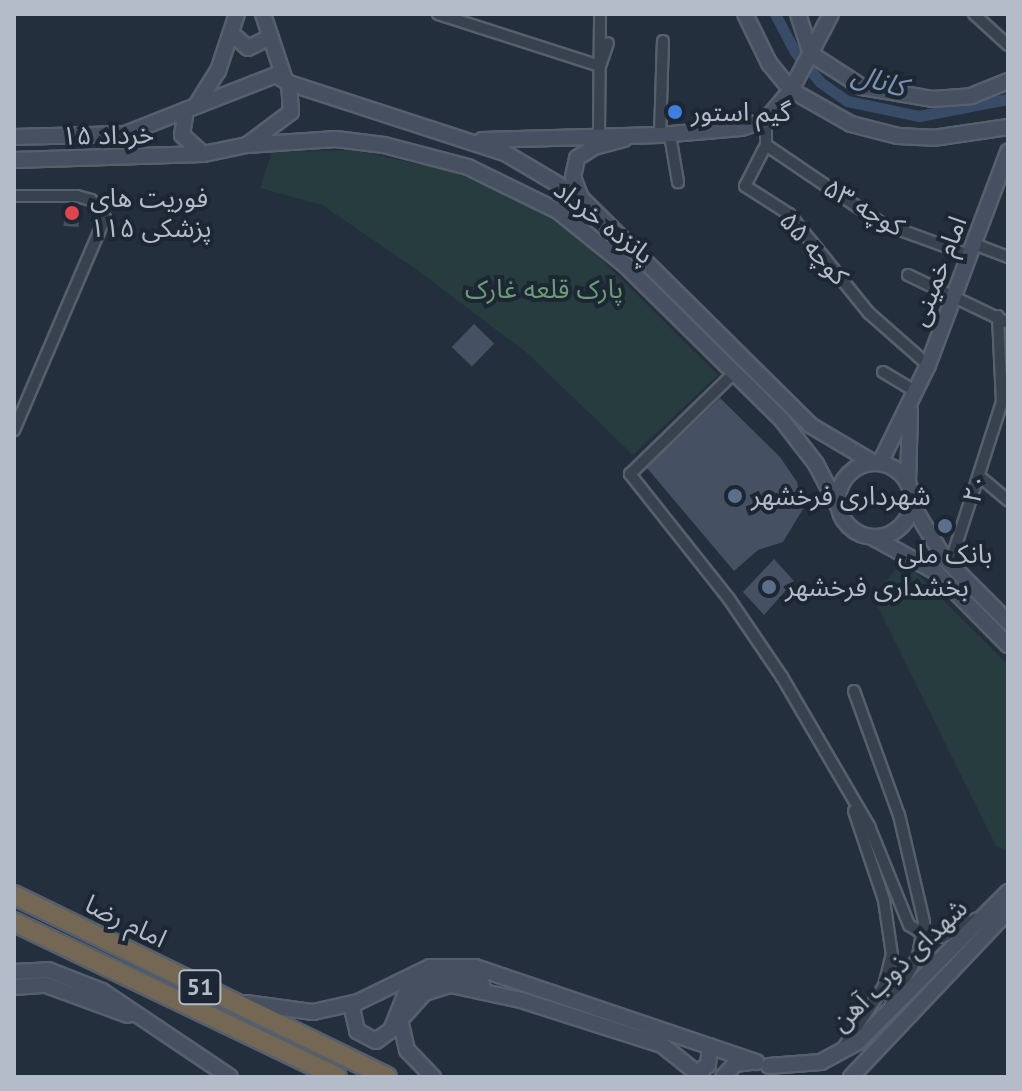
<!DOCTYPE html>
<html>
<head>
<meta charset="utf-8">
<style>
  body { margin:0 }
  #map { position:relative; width:1022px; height:1091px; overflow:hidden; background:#242f3e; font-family:"PT Sans","Noto Sans Arabic",sans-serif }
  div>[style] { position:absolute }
  .green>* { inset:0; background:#263c3f }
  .canal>* { height:11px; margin:-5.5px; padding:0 5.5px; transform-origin:5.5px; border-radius:5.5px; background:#394c67 }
  .building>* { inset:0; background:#455162; transform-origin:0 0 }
  .roads { filter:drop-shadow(2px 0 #565f6c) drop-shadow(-2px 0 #565f6c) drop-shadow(0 2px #565f6c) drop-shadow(0 -2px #565f6c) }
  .street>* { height:10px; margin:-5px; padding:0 5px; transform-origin:5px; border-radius:5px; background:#38414e }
  .secondary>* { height:14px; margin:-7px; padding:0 7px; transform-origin:7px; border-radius:7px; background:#465061 }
  .secondary>.ring { margin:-7px; padding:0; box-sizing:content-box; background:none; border:14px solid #465061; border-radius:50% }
  .highway>* { height:18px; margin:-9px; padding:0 9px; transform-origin:9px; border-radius:9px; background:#746855 }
  .dots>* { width:22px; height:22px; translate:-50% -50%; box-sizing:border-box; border:4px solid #1d2633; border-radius:50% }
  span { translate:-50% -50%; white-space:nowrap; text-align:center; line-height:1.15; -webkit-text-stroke:8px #1d2633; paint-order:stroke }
  .shield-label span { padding:2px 6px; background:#1d2633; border:2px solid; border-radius:6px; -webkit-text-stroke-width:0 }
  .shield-label { font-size:24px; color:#b4bcc9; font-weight:700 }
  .poi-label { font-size:26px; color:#b4bcc9 }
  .left { translate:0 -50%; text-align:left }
  .street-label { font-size:26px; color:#b4bcc9 }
  .park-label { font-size:26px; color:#6b9a76 }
  .water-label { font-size:28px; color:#7c92b1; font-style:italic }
  .frame { position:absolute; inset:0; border:16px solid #b4bcc9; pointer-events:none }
</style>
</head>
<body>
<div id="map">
  <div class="green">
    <div style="clip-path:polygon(352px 150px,451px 171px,536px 208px,585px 243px,718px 375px,633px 455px,527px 353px,416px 269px,322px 205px,260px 188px,272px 152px)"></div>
    <div style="clip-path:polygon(910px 567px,1008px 665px,1008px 851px,996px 846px,873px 597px,895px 570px)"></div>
  </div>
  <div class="canal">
    <div style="left:775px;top:14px;width:43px;rotate:62.2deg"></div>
    <div style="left:795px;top:52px;width:39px;rotate:50deg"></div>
    <div style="left:820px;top:82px;width:33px;rotate:35deg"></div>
    <div style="left:847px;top:101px;width:74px;rotate:11.8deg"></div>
    <div style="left:919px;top:116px;width:90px;rotate:-10.9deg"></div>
  </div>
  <div class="building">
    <div style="left:65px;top:204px;width:15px;height:22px;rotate:4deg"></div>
    <div style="left:474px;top:324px;width:28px;height:32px;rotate:44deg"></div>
    <div style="clip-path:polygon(720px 398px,780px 457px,797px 482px,803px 509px,783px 542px,758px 550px,734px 571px,647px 468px)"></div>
    <div style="clip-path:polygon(774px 559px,794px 581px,764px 615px,743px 592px)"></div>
  </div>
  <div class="roads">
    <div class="street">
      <div style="left:438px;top:14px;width:170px;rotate:17.8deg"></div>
      <div style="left:600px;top:66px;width:24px;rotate:-71deg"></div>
      <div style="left:974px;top:14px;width:46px;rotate:42.4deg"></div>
      <div style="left:766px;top:120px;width:25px;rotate:90deg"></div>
      <div style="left:766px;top:145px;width:46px;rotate:117.1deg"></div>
      <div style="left:745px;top:186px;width:52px;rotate:32.5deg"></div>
      <div style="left:789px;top:214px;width:127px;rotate:51.1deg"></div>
      <div style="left:869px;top:313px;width:79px;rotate:41.4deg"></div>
      <div style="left:599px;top:134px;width:120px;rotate:-89.5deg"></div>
      <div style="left:660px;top:135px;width:94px;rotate:-88.2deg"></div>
      <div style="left:670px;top:135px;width:48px;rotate:80.3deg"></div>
      <div style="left:766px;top:145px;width:139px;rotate:34.1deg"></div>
      <div style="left:881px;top:223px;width:94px;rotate:20deg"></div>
      <div style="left:14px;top:196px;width:63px"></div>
      <div style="left:77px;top:196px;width:15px;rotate:16deg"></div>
      <div style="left:91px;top:200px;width:23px;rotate:52deg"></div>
      <div style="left:105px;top:218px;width:231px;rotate:113.2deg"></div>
      <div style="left:974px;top:244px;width:36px;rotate:21deg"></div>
      <div style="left:908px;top:275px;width:111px;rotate:25.6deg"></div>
      <div style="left:883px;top:372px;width:39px;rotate:31deg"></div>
      <div style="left:734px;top:373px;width:145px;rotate:135.8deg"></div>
      <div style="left:630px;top:474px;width:159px;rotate:51.6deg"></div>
      <div style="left:729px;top:599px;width:94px;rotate:55.8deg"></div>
      <div style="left:782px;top:677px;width:173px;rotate:59.7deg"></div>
      <div style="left:869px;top:826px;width:107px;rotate:68deg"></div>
      <div style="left:909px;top:925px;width:20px;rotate:33deg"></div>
      <div style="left:926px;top:936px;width:16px;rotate:4deg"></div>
      <div style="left:942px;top:937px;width:40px;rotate:-28deg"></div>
      <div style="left:979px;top:476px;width:38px;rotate:40deg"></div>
      <div style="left:950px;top:564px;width:170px;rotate:-72.2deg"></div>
      <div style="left:1002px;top:402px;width:86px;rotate:-92.7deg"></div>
      <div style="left:854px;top:691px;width:132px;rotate:70.1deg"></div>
      <div style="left:899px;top:815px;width:110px;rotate:76.8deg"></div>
      <div style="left:924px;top:922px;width:35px;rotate:100deg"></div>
      <div style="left:918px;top:956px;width:55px;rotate:119.4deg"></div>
      <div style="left:843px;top:1048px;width:74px;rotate:-56.5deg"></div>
      <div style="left:884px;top:986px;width:32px;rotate:-76deg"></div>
      <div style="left:892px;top:955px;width:56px;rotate:-98.3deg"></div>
      <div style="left:884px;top:900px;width:94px;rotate:-108.6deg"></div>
    </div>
    <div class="secondary">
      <div style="left:263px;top:14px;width:70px;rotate:71.6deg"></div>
      <div style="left:745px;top:14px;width:55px;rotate:63.9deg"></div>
      <div style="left:769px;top:63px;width:35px;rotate:51deg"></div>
      <div style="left:791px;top:90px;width:69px;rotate:29.5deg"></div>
      <div style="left:851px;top:124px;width:49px;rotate:14.3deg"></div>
      <div style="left:898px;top:136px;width:35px;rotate:3deg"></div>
      <div style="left:933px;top:138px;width:76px;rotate:-8.3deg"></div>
      <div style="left:798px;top:14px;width:42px;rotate:72deg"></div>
      <div style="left:811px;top:54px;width:61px;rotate:32.9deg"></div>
      <div style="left:862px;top:87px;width:71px;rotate:9.7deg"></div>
      <div style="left:932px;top:99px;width:39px;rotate:-4deg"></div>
      <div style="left:971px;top:96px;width:40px;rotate:-22deg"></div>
      <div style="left:232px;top:34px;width:21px;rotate:41deg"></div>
      <div style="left:248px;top:48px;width:25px;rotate:-26deg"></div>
      <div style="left:289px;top:83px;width:29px;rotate:86deg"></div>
      <div style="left:291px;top:112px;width:55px;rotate:143.1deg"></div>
      <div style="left:247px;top:145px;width:45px;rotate:168.4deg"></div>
      <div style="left:203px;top:154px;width:28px;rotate:-138deg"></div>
      <div style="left:182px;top:135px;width:25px;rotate:-81deg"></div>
      <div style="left:186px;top:110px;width:97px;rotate:-21.3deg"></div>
      <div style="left:276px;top:75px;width:15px;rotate:32deg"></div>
      <div style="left:289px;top:83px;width:227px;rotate:18deg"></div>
      <div style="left:505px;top:153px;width:88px;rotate:30.6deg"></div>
      <div style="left:581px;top:198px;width:322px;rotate:44.7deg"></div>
      <div style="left:810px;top:425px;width:74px;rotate:30.7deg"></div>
      <div style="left:197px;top:104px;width:39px;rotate:-58deg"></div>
      <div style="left:218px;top:71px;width:60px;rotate:-71.6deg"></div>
      <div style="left:14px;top:137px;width:111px;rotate:-1.5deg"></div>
      <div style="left:125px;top:134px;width:66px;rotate:-21.5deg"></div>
      <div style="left:482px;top:140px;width:178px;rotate:-1.6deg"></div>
      <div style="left:660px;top:135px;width:81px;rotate:-4.9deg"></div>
      <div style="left:741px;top:128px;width:26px;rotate:-18deg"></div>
      <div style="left:766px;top:120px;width:39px;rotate:-50deg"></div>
      <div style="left:791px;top:90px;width:86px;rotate:-62.2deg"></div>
      <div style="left:247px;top:145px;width:89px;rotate:-3.9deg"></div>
      <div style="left:336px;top:139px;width:48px;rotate:7.1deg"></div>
      <div style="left:384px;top:145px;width:87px;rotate:14.7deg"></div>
      <div style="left:468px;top:167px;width:100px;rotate:26.1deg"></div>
      <div style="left:558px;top:211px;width:85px;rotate:38.8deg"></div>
      <div style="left:624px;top:264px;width:222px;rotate:44.6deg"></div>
      <div style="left:782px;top:420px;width:56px;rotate:52.3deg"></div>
      <div style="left:816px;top:464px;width:47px;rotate:62.4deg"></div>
      <div style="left:14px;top:160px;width:189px;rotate:-1.8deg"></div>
      <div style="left:581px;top:198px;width:22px;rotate:-111deg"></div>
      <div style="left:573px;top:177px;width:19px;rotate:-78deg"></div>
      <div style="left:577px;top:158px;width:20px;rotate:-33deg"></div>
      <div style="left:594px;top:147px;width:31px;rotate:-15deg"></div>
      <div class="ring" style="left:838px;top:463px;width:60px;height:60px"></div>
      <div style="left:880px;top:463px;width:109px;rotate:-63.9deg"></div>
      <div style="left:928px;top:365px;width:228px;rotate:-69.4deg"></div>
      <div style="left:908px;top:483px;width:72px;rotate:-88.4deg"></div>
      <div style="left:912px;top:505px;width:63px;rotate:58.6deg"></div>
      <div style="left:945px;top:559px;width:89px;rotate:45deg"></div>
      <div style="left:874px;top:538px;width:71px;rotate:28.7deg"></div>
      <div style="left:936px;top:572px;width:103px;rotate:45.4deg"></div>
      <div style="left:14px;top:972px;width:34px;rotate:-3deg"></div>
      <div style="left:48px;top:970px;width:58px;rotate:21.3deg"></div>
      <div style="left:102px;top:991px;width:154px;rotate:33.9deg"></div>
      <div style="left:14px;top:987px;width:32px;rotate:-4deg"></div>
      <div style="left:46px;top:985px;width:87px;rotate:20.1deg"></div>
      <div style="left:246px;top:1003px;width:68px;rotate:7.7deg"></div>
      <div style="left:313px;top:1012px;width:46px;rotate:-12.5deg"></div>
      <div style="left:358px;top:1002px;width:80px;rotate:-25.9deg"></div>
      <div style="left:430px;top:967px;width:45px"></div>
      <div style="left:475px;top:967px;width:297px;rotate:18.7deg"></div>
      <div style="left:351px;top:1004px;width:28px;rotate:77deg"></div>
      <div style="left:357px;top:1031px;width:21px;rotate:28deg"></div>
      <div style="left:376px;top:1041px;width:19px;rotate:-36deg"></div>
      <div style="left:391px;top:1030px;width:38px;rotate:-68deg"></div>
      <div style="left:405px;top:995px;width:26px;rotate:-39deg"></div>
      <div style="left:425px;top:979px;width:30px;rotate:-9deg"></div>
      <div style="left:455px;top:974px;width:29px;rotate:20deg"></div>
      <div style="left:769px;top:1066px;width:52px;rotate:-4.4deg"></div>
      <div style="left:821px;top:1062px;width:42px;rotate:-28.4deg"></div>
      <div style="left:858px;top:1042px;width:212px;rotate:-45deg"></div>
      <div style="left:698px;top:1072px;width:12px;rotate:-35deg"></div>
      <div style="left:708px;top:1065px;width:19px;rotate:-84deg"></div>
      <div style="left:433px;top:1077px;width:37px;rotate:-134deg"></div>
      <div style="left:407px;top:1050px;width:31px;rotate:-103deg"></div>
      <div style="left:400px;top:1020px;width:36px;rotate:-48deg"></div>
      <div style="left:424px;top:993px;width:28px;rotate:-17deg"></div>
      <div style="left:451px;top:985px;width:72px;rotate:12.1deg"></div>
      <div style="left:521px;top:1000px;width:148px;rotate:17.7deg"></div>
      <div style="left:662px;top:1045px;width:51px;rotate:38.7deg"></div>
      <div style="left:723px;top:1077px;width:18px;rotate:-47deg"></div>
      <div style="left:735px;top:1064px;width:16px;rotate:-7deg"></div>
      <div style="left:851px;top:1077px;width:228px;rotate:-46.6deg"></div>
    </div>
    <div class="highway">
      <div style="left:14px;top:895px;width:415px;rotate:26deg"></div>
      <div style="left:14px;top:922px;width:358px;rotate:25.6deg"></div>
    </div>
  </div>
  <div class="dots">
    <div style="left:675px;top:112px;background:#3f7fe0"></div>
    <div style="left:72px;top:213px;background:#e0444e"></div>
    <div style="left:735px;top:496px;background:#5c6f8a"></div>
    <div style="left:945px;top:526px;background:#5c6f8a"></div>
    <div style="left:769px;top:587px;background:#5c6f8a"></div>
  </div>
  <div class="shield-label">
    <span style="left:200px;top:987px">51</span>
  </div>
  <div class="poi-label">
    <span class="left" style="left:691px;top:112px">گیم استور</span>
    <span class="left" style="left:90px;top:213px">فوریت های<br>پزشکی ۱۱۵</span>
    <span class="left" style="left:751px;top:496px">شهرداری فرخشهر</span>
    <span style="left:945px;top:554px">بانک ملی</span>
    <span class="left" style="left:785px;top:587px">بخشداری فرخشهر</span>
  </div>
  <div class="street-label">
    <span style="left:108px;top:135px;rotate:-1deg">۱۵ خرداد</span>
    <span style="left:864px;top:207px;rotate:30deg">کوچه ۵۳</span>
    <span style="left:604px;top:222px;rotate:38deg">پانزده خرداد</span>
    <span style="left:814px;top:248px;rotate:48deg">کوچه ۵۵</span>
    <span style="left:938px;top:271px;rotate:-69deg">امام خمینی</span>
    <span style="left:975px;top:488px;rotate:-72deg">۲۰</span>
    <span style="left:126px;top:921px;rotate:26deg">امام رضا</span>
    <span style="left:899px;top:965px;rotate:-44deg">شهدای ذوب آهن</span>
  </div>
  <div class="park-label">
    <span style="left:544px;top:289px">پارک قلعه غارک</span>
  </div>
  <div class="water-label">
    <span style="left:879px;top:80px;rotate:16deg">کانال</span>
  </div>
  <div class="frame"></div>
</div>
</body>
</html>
